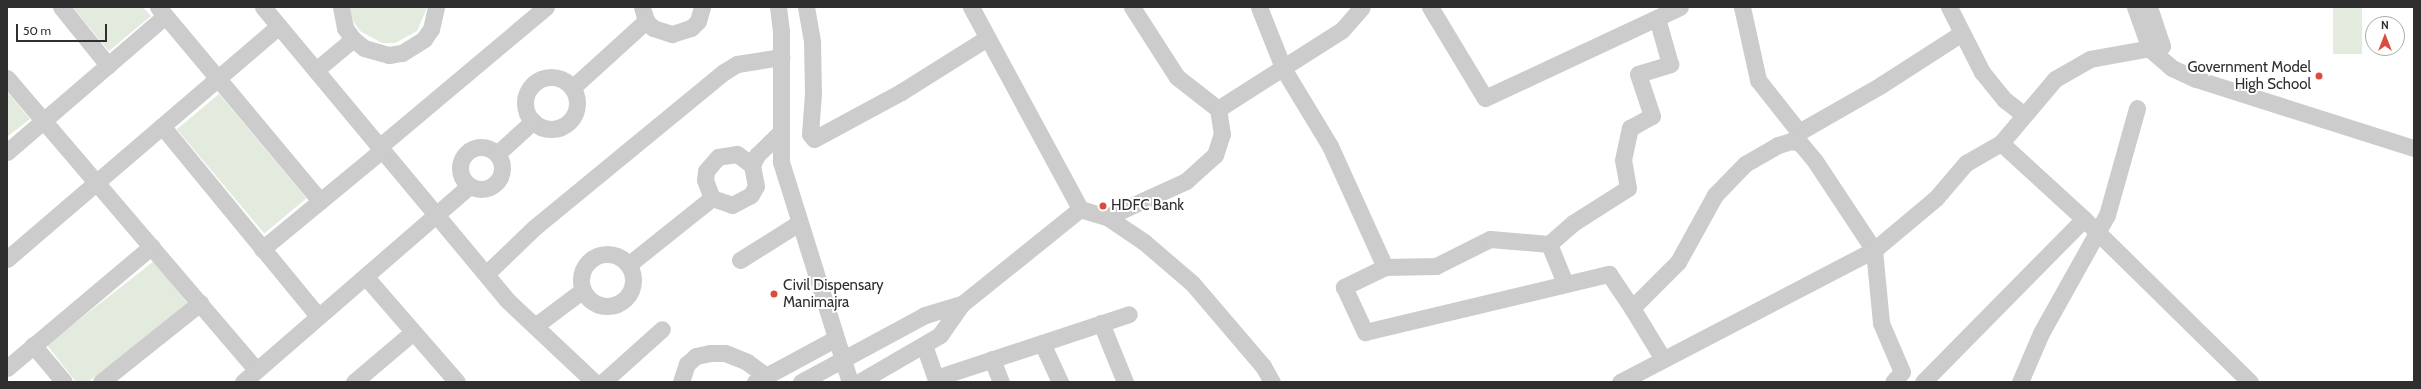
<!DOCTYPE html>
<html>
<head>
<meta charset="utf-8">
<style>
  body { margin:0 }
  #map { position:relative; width:2421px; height:389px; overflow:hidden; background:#fff; font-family:Cabin,sans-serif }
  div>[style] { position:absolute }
  .green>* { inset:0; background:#e3ebde; transform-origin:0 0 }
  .minor>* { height:17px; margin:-8.5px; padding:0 8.5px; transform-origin:8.5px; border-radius:8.5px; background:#ccc }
  .minor>.ring { margin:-8.5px; padding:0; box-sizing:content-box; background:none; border:17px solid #ccc; border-radius:50% }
  .dots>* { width:11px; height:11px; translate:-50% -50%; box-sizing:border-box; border:2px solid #fff; border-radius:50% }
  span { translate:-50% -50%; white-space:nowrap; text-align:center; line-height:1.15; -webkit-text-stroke:4px #fff; paint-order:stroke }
  .poi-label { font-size:15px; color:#2f2f2f }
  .right { translate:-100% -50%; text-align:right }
  .left { translate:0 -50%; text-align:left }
  .frame { position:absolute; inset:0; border:8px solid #2f2f2f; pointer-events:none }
  .north { position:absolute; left:2365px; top:16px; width:40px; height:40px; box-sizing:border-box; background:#fff; border:1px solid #acacac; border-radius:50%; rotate:0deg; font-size:11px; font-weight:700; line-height:16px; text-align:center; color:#2f2f2f }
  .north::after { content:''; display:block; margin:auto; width:14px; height:18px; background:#da4c3e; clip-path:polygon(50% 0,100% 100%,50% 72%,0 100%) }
  .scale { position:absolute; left:16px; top:24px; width:91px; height:18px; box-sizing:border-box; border:2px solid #2f2f2f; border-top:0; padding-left:5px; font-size:12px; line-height:14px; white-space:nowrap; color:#2f2f2f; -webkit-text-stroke:3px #fff; paint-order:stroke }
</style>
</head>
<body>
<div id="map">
  <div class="green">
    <div style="clip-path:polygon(72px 7px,143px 7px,151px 16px,109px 51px)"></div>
    <div style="clip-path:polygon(350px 7px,427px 7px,427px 8px,417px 31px,395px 43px,382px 43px,360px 31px,353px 21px)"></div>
    <div style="left:2333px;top:7px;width:29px;height:47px"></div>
    <div style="clip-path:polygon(7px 92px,30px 119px,7px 137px)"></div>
    <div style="left:219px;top:94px;width:136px;height:55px;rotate:50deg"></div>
    <div style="clip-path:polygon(154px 261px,188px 304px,88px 382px,76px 382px,47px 345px)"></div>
  </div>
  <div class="minor">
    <div style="left:61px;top:7px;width:75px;rotate:51deg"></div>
    <div style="left:158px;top:7px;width:253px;rotate:50.1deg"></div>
    <div style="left:263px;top:7px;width:381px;rotate:50.2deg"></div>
    <div style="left:507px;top:300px;width:120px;rotate:43.3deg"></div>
    <div style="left:341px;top:7px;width:21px;rotate:79deg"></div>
    <div style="left:345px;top:28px;width:14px;rotate:54deg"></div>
    <div style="left:353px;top:39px;width:14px;rotate:39deg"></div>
    <div style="left:364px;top:48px;width:26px;rotate:16deg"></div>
    <div style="left:389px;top:55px;width:13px;rotate:-9deg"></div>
    <div style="left:402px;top:53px;width:26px;rotate:-32deg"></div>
    <div style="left:424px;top:39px;width:12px;rotate:-55deg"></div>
    <div style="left:431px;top:29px;width:23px;rotate:-77deg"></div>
    <div style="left:642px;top:7px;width:15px;rotate:74deg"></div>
    <div style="left:646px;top:21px;width:10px;rotate:45deg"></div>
    <div style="left:653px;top:28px;width:20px;rotate:18deg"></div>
    <div style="left:672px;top:34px;width:20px;rotate:-18deg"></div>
    <div style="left:691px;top:28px;width:10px;rotate:-45deg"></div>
    <div style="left:698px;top:21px;width:15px;rotate:-74deg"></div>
    <div style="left:778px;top:7px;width:23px;rotate:83deg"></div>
    <div style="left:781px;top:30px;width:132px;rotate:90deg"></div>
    <div style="left:781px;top:162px;width:231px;rotate:72.6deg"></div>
    <div style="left:806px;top:7px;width:36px;rotate:80deg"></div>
    <div style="left:812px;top:42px;width:51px;rotate:88.9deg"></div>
    <div style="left:813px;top:93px;width:41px;rotate:94.2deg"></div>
    <div style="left:810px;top:134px;width:6px;rotate:51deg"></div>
    <div style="left:814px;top:139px;width:99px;rotate:-28.4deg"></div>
    <div style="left:901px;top:92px;width:102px;rotate:-32.1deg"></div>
    <div style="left:971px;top:7px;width:230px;rotate:61.6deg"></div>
    <div style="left:1080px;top:209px;width:28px;rotate:17deg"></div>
    <div style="left:1107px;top:217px;width:45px;rotate:34deg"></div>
    <div style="left:1144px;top:242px;width:63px;rotate:40.5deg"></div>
    <div style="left:1192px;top:283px;width:109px;rotate:49.5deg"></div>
    <div style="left:1263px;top:366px;width:18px;rotate:61deg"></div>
    <div style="left:1132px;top:7px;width:83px;rotate:57.3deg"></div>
    <div style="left:1177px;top:77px;width:52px;rotate:38deg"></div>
    <div style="left:1259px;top:7px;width:68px;rotate:68.4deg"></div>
    <div style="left:1284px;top:70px;width:89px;rotate:58.8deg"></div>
    <div style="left:1330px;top:146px;width:133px;rotate:65.6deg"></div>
    <div style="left:1385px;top:267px;width:51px;rotate:-1.1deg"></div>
    <div style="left:1436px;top:266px;width:60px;rotate:-26.6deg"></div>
    <div style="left:1490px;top:239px;width:59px;rotate:4.8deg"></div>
    <div style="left:1549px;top:244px;width:42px;rotate:67.7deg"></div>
    <div style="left:1430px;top:7px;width:106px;rotate:58.9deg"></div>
    <div style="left:1485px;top:98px;width:215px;rotate:-25deg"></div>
    <div style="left:1742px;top:7px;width:75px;rotate:77.6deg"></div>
    <div style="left:1758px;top:80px;width:66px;rotate:51.7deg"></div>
    <div style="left:1799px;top:132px;width:95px;rotate:-29.8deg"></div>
    <div style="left:1881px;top:85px;width:94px;rotate:-32.8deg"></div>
    <div style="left:1949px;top:7px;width:73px;rotate:63.1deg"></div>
    <div style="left:1982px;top:72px;width:36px;rotate:51deg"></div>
    <div style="left:2005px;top:100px;width:24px;rotate:38deg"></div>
    <div style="left:2135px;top:7px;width:45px;rotate:70.3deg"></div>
    <div style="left:2150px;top:49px;width:29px;rotate:41deg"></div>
    <div style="left:2172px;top:68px;width:26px;rotate:25deg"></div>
    <div style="left:2196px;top:79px;width:229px;rotate:17.6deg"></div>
    <div style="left:2149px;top:7px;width:41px;rotate:71.6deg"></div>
    <div style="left:2162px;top:46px;width:73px;rotate:169.8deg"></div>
    <div style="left:2090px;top:59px;width:40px;rotate:150.3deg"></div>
    <div style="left:2055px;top:79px;width:84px;rotate:130.2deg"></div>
    <div style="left:2001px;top:143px;width:113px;rotate:42.5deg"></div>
    <div style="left:2084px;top:219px;width:233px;rotate:44.5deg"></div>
    <div style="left:316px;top:70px;width:48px;rotate:-40deg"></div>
    <div class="ring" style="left:525px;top:77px;width:35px;height:35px"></div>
    <div style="left:7px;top:78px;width:384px;rotate:49.5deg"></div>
    <div style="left:572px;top:88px;width:100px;rotate:-42.2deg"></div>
    <div style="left:162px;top:126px;width:246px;rotate:50.6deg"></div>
    <div class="ring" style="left:460px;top:147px;width:25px;height:25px"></div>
    <div style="left:379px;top:147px;width:218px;rotate:-40deg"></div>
    <div style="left:7px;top:152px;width:208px;rotate:-40.7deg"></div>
    <div style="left:497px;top:154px;width:49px;rotate:-42.5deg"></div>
    <div style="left:752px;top:165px;width:19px;rotate:-144deg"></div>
    <div style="left:737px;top:154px;width:19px;rotate:171deg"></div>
    <div style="left:718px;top:157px;width:18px;rotate:131deg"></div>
    <div style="left:706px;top:171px;width:9px;rotate:96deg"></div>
    <div style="left:705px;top:180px;width:19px;rotate:69deg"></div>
    <div style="left:712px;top:198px;width:21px;rotate:19deg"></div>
    <div style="left:732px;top:205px;width:21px;rotate:-28deg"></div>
    <div style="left:751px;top:195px;width:10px;rotate:-61deg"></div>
    <div style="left:756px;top:186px;width:21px;rotate:-101deg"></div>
    <div style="left:752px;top:165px;width:11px;rotate:-63deg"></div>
    <div style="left:757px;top:155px;width:33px;rotate:-44deg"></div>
    <div style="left:1107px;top:217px;width:87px;rotate:-24.5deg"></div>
    <div style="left:1186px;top:181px;width:39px;rotate:-42deg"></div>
    <div style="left:1215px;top:155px;width:22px;rotate:-72deg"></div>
    <div style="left:1222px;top:134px;width:25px;rotate:-99deg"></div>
    <div style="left:1218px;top:109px;width:147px;rotate:-32.5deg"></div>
    <div style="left:1342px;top:30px;width:30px;rotate:-49deg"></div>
    <div style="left:1549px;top:244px;width:32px;rotate:-41deg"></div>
    <div style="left:1573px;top:223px;width:65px;rotate:-32.5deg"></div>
    <div style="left:1628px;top:188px;width:28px;rotate:-100deg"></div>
    <div style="left:1623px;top:160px;width:33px;rotate:-78deg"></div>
    <div style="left:1630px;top:128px;width:25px;rotate:-29deg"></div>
    <div style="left:1652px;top:116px;width:44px;rotate:-108.4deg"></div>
    <div style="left:1638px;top:74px;width:34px;rotate:-17deg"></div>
    <div style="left:1670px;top:64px;width:48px;rotate:-105.8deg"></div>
    <div style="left:262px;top:249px;width:156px;rotate:-39.5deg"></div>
    <div class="ring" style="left:581px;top:254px;width:35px;height:35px"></div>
    <div style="left:7px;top:259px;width:358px;rotate:-40.6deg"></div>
    <div style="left:740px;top:260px;width:70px;rotate:-32.1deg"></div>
    <div style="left:628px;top:265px;width:107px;rotate:-38.6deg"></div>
    <div style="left:1385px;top:267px;width:46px;rotate:154deg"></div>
    <div style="left:1344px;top:287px;width:50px;rotate:65deg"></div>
    <div style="left:1365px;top:332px;width:251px;rotate:-13.4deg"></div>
    <div style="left:1609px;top:274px;width:41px;rotate:55.9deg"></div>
    <div style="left:486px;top:274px;width:68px;rotate:-43.8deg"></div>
    <div style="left:535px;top:227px;width:244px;rotate:-39.4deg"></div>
    <div style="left:724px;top:72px;width:15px;rotate:-32deg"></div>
    <div style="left:737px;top:64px;width:45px;rotate:-9deg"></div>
    <div style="left:371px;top:283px;width:131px;rotate:49deg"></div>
    <div style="left:1101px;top:323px;width:64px;rotate:67.9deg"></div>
    <div style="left:535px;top:326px;width:60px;rotate:-36.9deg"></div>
    <div style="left:1042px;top:343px;width:43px;rotate:65.2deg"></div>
    <div style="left:33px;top:345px;width:48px;rotate:50deg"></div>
    <div style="left:924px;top:345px;width:39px;rotate:71deg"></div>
    <div style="left:992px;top:359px;width:25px;rotate:69deg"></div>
    <div style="left:1663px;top:359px;width:60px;rotate:-121.3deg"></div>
    <div style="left:1632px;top:308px;width:65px;rotate:-45deg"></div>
    <div style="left:1678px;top:262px;width:77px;rotate:-61.1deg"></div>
    <div style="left:1715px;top:195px;width:43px;rotate:-45.9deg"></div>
    <div style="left:1745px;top:164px;width:38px;rotate:-30deg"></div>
    <div style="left:1778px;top:145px;width:14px;rotate:-17deg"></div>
    <div style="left:1791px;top:141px;width:9px;rotate:13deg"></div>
    <div style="left:1800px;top:143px;width:23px;rotate:50deg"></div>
    <div style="left:1815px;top:161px;width:107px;rotate:56.5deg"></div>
    <div style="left:1874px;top:250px;width:73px;rotate:84.5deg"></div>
    <div style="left:1881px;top:323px;width:53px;rotate:66.8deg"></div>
    <div style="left:1902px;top:372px;width:13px;rotate:132deg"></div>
    <div style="left:7px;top:368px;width:189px;rotate:-40.1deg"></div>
    <div style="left:936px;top:378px;width:203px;rotate:-18.3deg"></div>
    <div style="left:101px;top:382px;width:127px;rotate:-38.6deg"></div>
    <div style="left:243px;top:382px;width:299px;rotate:-40.9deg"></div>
    <div style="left:354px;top:382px;width:77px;rotate:-40.3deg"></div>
    <div style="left:603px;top:382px;width:79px;rotate:-41.9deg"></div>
    <div style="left:681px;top:382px;width:19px;rotate:-72deg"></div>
    <div style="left:687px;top:364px;width:12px;rotate:-42deg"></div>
    <div style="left:696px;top:356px;width:14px;rotate:-12deg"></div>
    <div style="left:710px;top:353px;width:15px"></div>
    <div style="left:725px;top:353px;width:24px;rotate:22deg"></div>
    <div style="left:747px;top:362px;width:24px;rotate:36deg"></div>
    <div style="left:755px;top:382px;width:91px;rotate:-28.3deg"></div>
    <div style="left:801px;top:382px;width:141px;rotate:-28.4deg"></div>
    <div style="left:925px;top:315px;width:39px;rotate:-17deg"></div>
    <div style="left:859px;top:382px;width:94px;rotate:-30.1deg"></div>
    <div style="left:940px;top:335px;width:38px;rotate:-55deg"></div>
    <div style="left:962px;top:304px;width:151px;rotate:-38.8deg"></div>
    <div style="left:1620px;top:382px;width:286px;rotate:-27.5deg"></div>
    <div style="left:1874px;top:250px;width:81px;rotate:-40deg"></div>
    <div style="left:1936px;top:198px;width:46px;rotate:-49.4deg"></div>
    <div style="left:1966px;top:163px;width:40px;rotate:-29.7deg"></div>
    <div style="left:1923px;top:382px;width:229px;rotate:-45.4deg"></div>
    <div style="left:2020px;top:382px;width:53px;rotate:-66.8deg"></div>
    <div style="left:2041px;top:333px;width:135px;rotate:-60.8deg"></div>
    <div style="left:2107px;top:215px;width:111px;rotate:-74.3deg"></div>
  </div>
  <div class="dots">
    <div style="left:2319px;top:76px;background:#da4c3e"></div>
    <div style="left:1103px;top:206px;background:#da4c3e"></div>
    <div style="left:774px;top:294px;background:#da4c3e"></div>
  </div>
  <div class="poi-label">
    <span class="right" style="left:2311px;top:76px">Government Model<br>High School</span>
    <span class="left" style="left:1111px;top:206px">HDFC Bank</span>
    <span class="left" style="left:783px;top:294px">Civil Dispensary<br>Manimajra</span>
  </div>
  <div class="frame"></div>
  <div class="north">N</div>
  <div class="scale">50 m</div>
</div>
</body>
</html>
